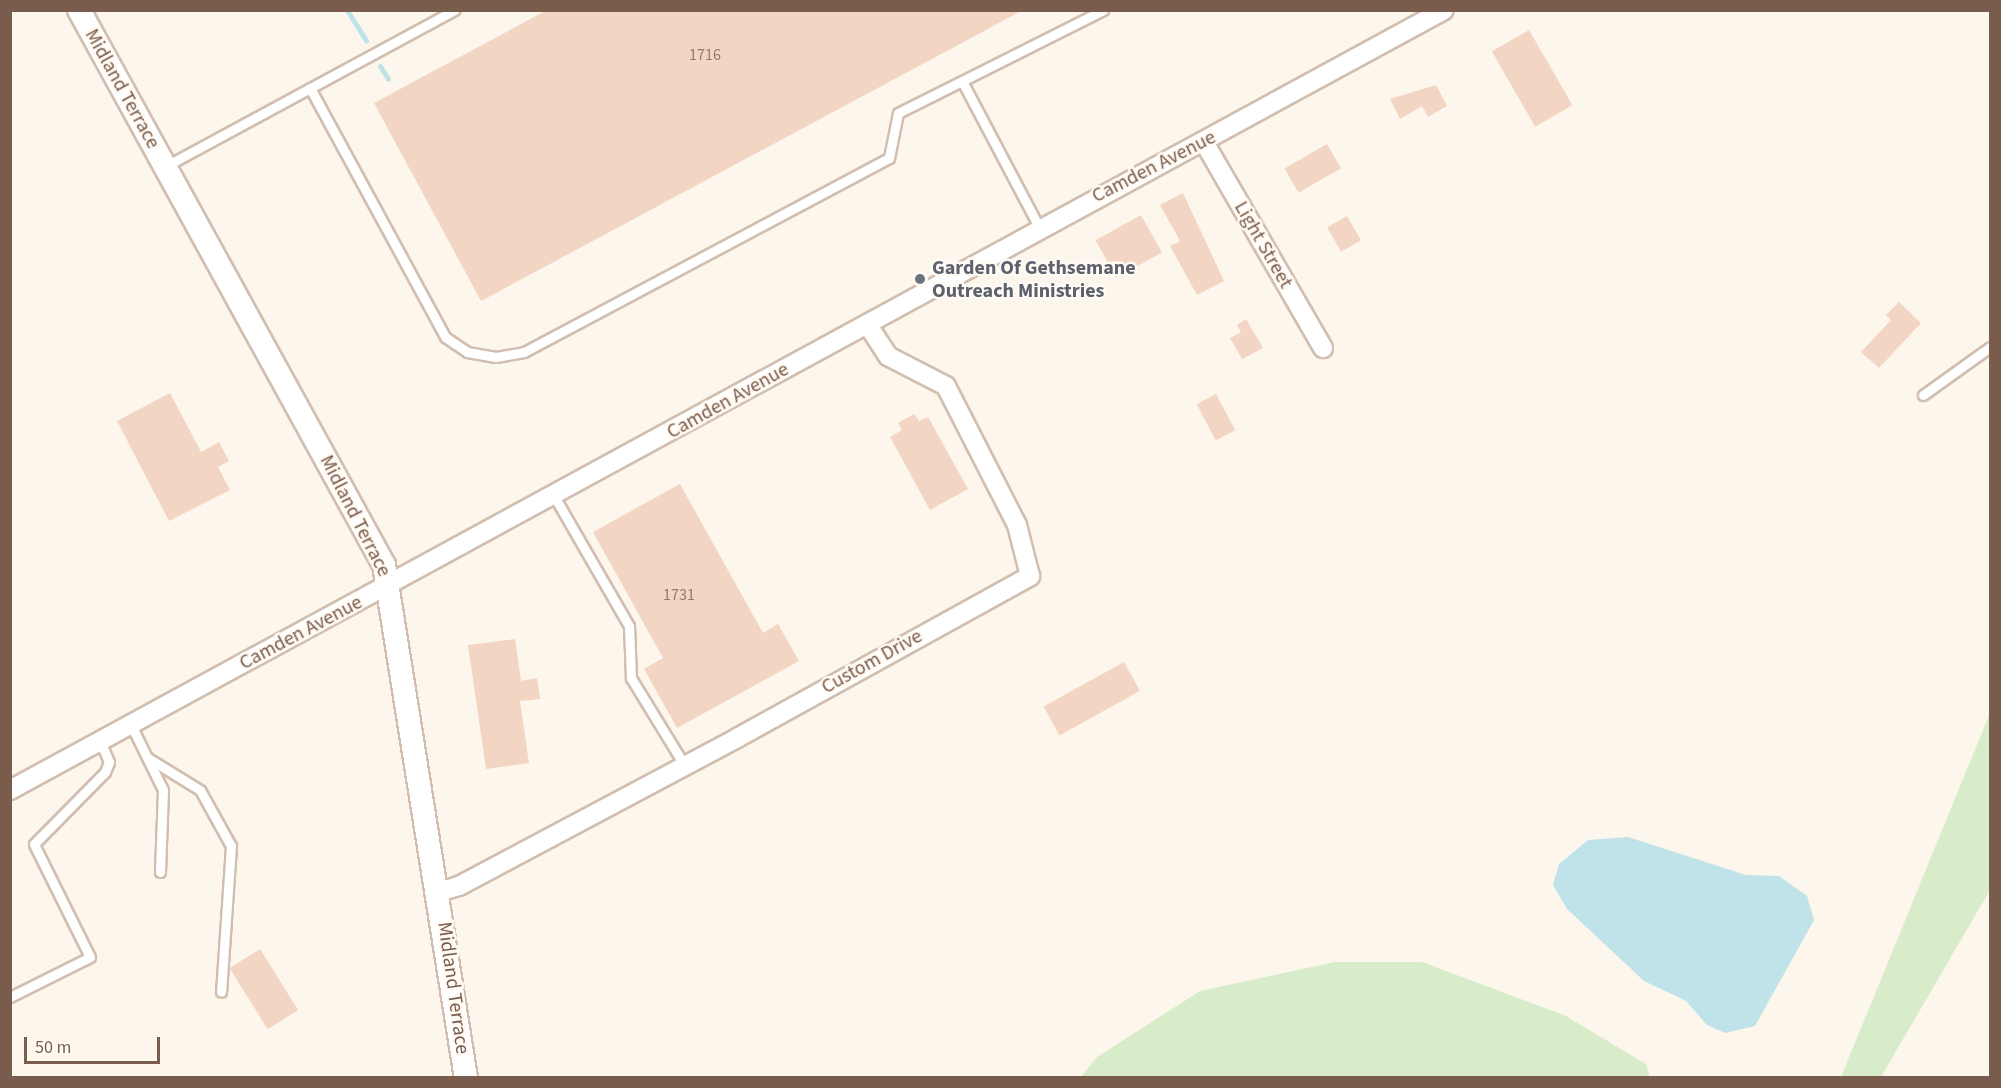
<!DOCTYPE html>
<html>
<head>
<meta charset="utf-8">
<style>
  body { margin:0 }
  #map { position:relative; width:2001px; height:1088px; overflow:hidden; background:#fdf6ec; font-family:"Source Sans 3",sans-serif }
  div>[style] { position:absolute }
  .green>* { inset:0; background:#d8ecc9 }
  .water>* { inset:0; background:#bfe3e8 }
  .stream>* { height:5px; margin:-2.5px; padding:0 2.5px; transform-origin:2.5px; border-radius:2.5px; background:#bfe3e8 }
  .building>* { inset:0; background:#f3d5c3; transform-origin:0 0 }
  .roads { filter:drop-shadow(2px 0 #d1beb0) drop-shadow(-2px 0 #d1beb0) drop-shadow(0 2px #d1beb0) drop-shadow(0 -2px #d1beb0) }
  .service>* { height:9px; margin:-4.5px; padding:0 4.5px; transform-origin:4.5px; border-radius:4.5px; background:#fff }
  .minor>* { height:18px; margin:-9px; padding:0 9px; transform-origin:9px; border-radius:9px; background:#fff }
  .tertiary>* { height:22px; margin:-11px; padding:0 11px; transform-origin:11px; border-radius:11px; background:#fff }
  .dots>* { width:16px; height:16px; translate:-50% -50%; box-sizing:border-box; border:3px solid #fffaf3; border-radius:50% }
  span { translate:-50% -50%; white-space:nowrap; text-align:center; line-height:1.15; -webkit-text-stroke:5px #fffaf3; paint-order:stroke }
  .number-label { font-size:16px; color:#987a6a }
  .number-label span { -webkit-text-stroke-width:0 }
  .street-label { font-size:20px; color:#7a5c4d }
  .worship-label { font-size:20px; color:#5b616d; font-weight:700 }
  .left { translate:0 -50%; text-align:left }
  .frame { position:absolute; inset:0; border:12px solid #7a5c4d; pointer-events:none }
  .scale { position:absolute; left:24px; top:1037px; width:136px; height:27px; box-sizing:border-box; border:3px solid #7a5c4d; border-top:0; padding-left:8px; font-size:18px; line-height:21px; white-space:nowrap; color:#7a5c4d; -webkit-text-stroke:4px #fffaf3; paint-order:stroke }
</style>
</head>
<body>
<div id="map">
  <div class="green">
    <div style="clip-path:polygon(1990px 713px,1990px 890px,1881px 1077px,1841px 1077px)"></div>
    <div style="clip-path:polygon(1335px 962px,1422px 962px,1566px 1016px,1646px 1064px,1650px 1077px,1081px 1077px,1097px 1057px,1200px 991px)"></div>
  </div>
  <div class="water">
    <div style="clip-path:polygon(1628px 837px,1746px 875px,1779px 876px,1807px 896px,1814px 920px,1755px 1026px,1725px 1033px,1707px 1025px,1686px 1001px,1644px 981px,1567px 909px,1553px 885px,1559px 864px,1588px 840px)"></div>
  </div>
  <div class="stream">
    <div style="left:347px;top:10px;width:36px;rotate:58deg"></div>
    <div style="left:380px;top:66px;width:15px;rotate:58deg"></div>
  </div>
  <div class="building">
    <div style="clip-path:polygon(547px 10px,1023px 10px,481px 301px,374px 103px)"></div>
    <div style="left:1529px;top:30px;width:87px;height:43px;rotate:60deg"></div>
    <div style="clip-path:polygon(1436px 85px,1447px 106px,1428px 117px,1422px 106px,1400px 119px,1390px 99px)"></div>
    <div style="left:1327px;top:144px;width:28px;height:49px;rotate:60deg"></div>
    <div style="clip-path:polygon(1183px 193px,1224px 281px,1197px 295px,1170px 246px,1180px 241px,1160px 205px)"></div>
    <div style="left:1141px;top:215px;width:43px;height:52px;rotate:61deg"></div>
    <div style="left:1347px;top:216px;width:28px;height:23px;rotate:60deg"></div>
    <div style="clip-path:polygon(1899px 302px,1921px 323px,1879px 368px,1861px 352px,1891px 320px,1886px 315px)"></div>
    <div style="clip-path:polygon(1246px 319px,1263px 348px,1242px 359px,1230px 338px,1241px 332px,1237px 325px)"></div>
    <div style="clip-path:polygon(170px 393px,201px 452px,219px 442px,229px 461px,218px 467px,230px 490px,169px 521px,117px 421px)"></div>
    <div style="left:1216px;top:394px;width:41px;height:22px;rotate:62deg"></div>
    <div style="clip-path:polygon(914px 414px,919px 421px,928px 417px,968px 489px,930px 510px,890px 437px,902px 430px,898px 423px)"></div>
    <div style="clip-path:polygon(680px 484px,763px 633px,778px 624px,799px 661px,677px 728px,644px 669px,663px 658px,593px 532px)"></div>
    <div style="clip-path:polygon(515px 639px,521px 681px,537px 678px,540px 699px,520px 701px,529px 763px,486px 769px,468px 645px)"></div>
    <div style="left:1124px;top:662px;width:33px;height:92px;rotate:61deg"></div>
    <div style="left:260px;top:949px;width:72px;height:36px;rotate:58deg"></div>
  </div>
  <div class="roads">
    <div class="service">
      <div style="left:310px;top:88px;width:283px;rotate:61.5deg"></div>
      <div style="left:445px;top:337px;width:27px;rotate:34deg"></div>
      <div style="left:467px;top:352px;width:29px;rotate:10deg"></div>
      <div style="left:496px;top:357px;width:28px;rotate:-10deg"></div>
      <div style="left:524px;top:352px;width:413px;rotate:-28deg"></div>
      <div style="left:889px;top:158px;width:46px;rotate:-78.7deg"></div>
      <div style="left:898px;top:113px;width:72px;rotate:-26.6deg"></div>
      <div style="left:166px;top:166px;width:328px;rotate:-28.4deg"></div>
      <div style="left:1039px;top:227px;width:165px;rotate:-117.8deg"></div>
      <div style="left:962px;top:81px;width:158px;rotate:-26.7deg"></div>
      <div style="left:1923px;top:395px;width:82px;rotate:-35.6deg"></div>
      <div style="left:554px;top:496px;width:150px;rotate:60deg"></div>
      <div style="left:629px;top:626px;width:52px;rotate:87.8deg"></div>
      <div style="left:631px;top:678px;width:103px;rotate:58.5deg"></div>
      <div style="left:131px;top:725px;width:72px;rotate:63.8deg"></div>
      <div style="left:163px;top:790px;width:82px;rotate:92.1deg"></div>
      <div style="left:148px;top:758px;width:61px;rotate:31.6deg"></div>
      <div style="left:200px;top:790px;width:64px;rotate:61deg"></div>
      <div style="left:231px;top:846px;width:146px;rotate:93.9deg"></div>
      <div style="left:10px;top:997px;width:89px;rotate:-26.6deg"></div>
      <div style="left:90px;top:957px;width:126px;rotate:-116.4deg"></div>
      <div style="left:34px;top:844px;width:101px;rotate:-45.4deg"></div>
      <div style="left:105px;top:772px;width:11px;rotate:-68deg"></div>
      <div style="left:109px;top:762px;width:23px;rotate:-113deg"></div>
    </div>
    <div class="minor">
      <div style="left:1204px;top:142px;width:238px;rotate:60deg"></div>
      <div style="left:10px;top:790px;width:1632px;rotate:-28.54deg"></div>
      <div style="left:439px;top:892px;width:21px;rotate:-17deg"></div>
      <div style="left:459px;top:886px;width:315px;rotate:-28deg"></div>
      <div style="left:737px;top:738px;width:335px;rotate:-28.9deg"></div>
      <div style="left:1030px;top:576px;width:53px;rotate:-104.3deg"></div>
      <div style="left:1017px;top:525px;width:156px;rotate:-117.1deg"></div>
      <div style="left:946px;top:386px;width:65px;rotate:-152.7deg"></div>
      <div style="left:888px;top:356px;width:38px;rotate:-123deg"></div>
    </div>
    <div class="tertiary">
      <div style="left:79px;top:10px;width:633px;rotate:61.21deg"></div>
      <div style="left:384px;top:565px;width:520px;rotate:80.92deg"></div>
    </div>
  </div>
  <div class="dots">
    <div style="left:920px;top:279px;background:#6b7280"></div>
  </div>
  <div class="number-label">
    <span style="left:705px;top:55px">1716</span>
    <span style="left:679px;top:595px">1731</span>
  </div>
  <div class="street-label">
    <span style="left:122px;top:89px;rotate:61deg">Midland Terrace</span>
    <span style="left:1154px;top:167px;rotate:-27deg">Camden Avenue</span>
    <span style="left:1263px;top:245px;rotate:60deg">Light Street</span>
    <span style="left:728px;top:401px;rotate:-29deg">Camden Avenue</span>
    <span style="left:355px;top:516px;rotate:63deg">Midland Terrace</span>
    <span style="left:301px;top:633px;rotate:-28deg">Camden Avenue</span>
    <span style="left:872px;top:662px;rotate:-29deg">Custom Drive</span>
    <span style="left:453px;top:988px;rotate:82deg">Midland Terrace</span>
  </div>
  <div class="worship-label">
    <span class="left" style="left:932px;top:280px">Garden Of Gethsemane<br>Outreach Ministries</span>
  </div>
  <div class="frame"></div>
  <div class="scale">50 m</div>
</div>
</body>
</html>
